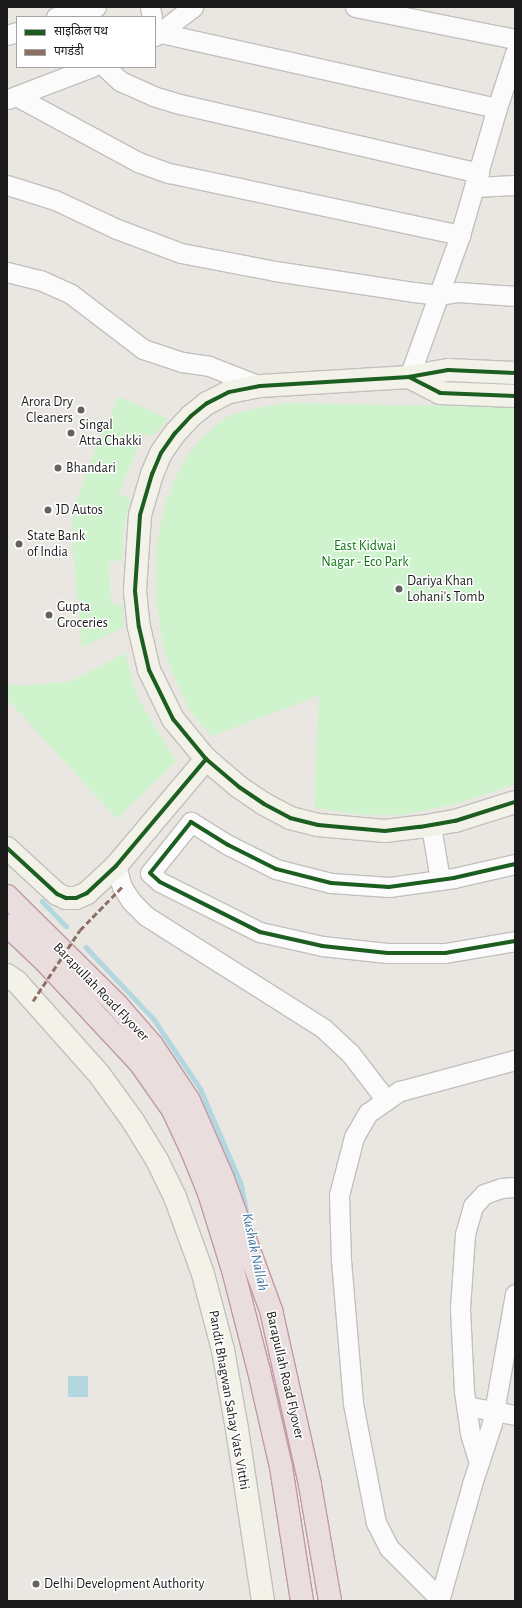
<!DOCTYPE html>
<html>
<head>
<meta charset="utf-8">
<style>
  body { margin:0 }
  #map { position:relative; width:522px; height:1608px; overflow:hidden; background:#eae7e2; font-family:"Alegreya Sans","Noto Sans Devanagari",sans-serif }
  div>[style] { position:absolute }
  .park>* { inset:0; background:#cef3cd }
  .water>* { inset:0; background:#b3d7df; transform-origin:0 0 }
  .stream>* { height:4.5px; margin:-2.25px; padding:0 2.25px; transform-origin:2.25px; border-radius:2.25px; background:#b3d7df }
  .roads { filter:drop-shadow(1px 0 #c2c0be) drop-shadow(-1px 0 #c2c0be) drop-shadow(0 1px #c2c0be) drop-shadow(0 -1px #c2c0be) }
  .street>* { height:19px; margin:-9.5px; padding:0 9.5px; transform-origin:9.5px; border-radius:9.5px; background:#fcfbfb }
  .secondary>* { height:22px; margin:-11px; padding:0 11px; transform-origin:11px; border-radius:11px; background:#f2f2e8 }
  .bridges { filter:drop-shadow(1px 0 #c099a5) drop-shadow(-1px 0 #c099a5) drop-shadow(0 1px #c099a5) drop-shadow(0 -1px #c099a5) }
  .highway-bridge>* { height:22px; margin:-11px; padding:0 11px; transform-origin:11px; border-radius:11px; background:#e9ddde }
  .quiet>* { height:3px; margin-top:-1.5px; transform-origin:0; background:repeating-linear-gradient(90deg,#8d6e63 0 6px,transparent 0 9px) }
  .cycleway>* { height:4px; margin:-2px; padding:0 2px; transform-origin:2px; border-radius:2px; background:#1b5e20 }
  .dots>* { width:11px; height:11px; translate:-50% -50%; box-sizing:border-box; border:2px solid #fff; border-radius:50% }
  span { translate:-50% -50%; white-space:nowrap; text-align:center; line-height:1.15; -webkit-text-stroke:3px #fff; paint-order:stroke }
  .poi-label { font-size:14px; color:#1a1a1a }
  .right { translate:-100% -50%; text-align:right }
  .left { translate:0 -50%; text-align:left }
  .park-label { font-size:14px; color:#067b0d }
  .street-label { font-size:14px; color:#1a1a1a }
  .water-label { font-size:15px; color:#4176a5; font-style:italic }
  .frame { position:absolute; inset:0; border:8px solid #1a1a1a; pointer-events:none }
  .legend { position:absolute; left:16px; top:16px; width:140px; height:52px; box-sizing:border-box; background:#fff; border:1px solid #a3a3a3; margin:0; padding:5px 7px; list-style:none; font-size:12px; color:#1a1a1a }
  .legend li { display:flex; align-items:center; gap:8px; height:20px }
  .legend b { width:20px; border:1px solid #a3a3a3 }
</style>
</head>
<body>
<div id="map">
  <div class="park">
    <div style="clip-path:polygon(119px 396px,168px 419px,153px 436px,144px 434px,118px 494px,131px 498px,123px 529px,122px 560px,109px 562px,111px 604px,123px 605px,124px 627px,82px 647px,71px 537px,75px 505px,97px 445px)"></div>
    <div style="clip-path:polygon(286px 403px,515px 407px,515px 784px,460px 803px,403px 815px,364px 815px,314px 808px,319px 696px,212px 736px,192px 714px,171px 670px,163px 647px,157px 604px,156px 562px,157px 543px,165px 503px,176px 477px,189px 453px,204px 436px,228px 416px,257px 408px)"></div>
    <div style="clip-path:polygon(125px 653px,139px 700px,176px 761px,117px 819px,7px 699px,7px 684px,18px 686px,71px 681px)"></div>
  </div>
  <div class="water">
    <div style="left:68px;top:1376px;width:20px;height:21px"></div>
  </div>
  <div class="stream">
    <div style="left:42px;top:901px;width:35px;rotate:46deg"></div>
    <div style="left:86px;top:947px;width:98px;rotate:46.7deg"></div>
    <div style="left:153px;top:1018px;width:84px;rotate:56.1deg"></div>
    <div style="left:200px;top:1088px;width:103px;rotate:66.7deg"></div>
    <div style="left:241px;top:1183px;width:37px;rotate:79deg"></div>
  </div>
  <div class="roads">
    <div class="street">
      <div style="left:150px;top:7px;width:10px;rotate:79deg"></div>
      <div style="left:355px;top:7px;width:163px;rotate:11.3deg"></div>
      <div style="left:56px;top:17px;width:41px;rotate:-14deg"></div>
      <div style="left:161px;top:33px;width:344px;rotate:12.6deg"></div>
      <div style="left:7px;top:35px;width:10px;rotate:-17deg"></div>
      <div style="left:155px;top:36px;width:48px;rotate:-37.3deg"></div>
      <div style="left:105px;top:67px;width:21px;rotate:43deg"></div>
      <div style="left:120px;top:81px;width:36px;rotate:24deg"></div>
      <div style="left:153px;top:96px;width:28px;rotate:17deg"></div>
      <div style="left:180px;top:104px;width:307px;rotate:13deg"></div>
      <div style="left:16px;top:96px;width:139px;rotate:28.4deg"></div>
      <div style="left:138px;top:162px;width:33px;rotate:20deg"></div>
      <div style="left:169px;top:173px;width:298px;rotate:12deg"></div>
      <div style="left:8px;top:99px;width:90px;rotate:-20.9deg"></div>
      <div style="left:7px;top:185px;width:50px;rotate:17.4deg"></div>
      <div style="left:55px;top:200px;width:68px;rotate:25.1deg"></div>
      <div style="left:117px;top:229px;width:68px;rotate:20.6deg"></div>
      <div style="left:181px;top:253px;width:96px;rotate:10.8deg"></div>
      <div style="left:275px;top:271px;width:141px;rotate:8.6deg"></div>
      <div style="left:414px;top:292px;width:23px;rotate:7deg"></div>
      <div style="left:437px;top:295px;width:21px;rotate:-8deg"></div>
      <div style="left:458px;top:292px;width:57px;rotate:4deg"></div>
      <div style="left:475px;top:187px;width:40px;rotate:-2.9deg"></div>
      <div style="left:7px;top:272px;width:34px;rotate:14deg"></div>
      <div style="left:40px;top:280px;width:34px;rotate:24deg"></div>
      <div style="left:71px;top:294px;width:91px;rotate:37.4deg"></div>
      <div style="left:143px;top:349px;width:41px;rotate:18.4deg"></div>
      <div style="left:182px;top:362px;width:27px;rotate:8deg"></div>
      <div style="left:209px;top:366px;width:55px;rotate:21.4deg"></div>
      <div style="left:409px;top:377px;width:151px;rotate:-70.2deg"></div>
      <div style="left:460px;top:235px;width:132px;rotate:-73.8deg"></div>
      <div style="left:497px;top:108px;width:58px;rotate:-71.9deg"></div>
      <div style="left:431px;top:826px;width:55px;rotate:80.5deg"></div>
      <div style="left:515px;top:864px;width:63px;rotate:167.1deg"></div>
      <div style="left:454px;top:878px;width:66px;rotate:172.1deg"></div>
      <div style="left:389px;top:887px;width:58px;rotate:-176.1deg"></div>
      <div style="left:331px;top:883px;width:57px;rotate:-165.7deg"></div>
      <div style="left:276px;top:869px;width:54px;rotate:-153.4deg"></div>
      <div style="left:228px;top:845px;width:44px;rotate:-148.1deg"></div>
      <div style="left:191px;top:822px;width:65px;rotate:128.8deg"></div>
      <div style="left:150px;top:873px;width:13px;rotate:42deg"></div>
      <div style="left:160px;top:882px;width:112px;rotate:26.6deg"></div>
      <div style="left:260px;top:932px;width:64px;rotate:12.7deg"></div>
      <div style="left:322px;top:946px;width:66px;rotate:6.1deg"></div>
      <div style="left:388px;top:953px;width:57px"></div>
      <div style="left:445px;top:953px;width:71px;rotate:-9.7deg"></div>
      <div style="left:116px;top:866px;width:22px;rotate:74deg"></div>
      <div style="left:122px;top:887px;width:17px;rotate:57deg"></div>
      <div style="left:131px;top:901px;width:21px;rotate:45deg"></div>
      <div style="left:146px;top:916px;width:209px;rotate:32.3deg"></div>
      <div style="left:323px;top:1028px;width:37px;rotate:43deg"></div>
      <div style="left:350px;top:1053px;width:59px;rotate:52.5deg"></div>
      <div style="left:466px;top:1406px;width:50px;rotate:10.4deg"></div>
      <div style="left:479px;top:1463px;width:31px;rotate:-107deg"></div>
      <div style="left:470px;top:1433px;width:42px;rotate:-98.1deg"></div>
      <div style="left:464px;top:1391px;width:83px;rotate:-92.8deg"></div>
      <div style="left:460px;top:1308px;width:74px;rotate:-86.1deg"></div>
      <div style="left:465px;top:1234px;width:29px;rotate:-74deg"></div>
      <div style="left:473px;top:1206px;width:16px;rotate:-47deg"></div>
      <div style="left:484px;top:1194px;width:18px;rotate:-19deg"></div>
      <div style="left:501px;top:1188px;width:14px;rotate:-4deg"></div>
      <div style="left:439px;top:1598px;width:71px;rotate:-135deg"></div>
      <div style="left:389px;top:1548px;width:28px;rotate:-117deg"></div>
      <div style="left:376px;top:1523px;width:122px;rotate:-100.9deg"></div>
      <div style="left:353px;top:1403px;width:144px;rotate:-94.8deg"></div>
      <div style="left:341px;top:1260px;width:65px;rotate:-91.8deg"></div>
      <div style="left:339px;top:1195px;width:60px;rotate:-75.5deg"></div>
      <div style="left:354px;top:1137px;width:28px;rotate:-60deg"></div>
      <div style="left:368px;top:1113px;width:39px;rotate:-35deg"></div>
      <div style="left:400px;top:1091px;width:119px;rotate:-15.1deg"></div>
      <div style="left:439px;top:1601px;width:122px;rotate:-74.2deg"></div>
      <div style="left:472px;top:1484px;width:64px;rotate:-71.8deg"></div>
      <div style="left:492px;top:1423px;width:131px;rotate:-79.9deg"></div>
    </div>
    <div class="secondary">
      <div style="left:515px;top:373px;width:67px;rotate:-177.4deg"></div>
      <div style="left:448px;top:370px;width:40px;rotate:170deg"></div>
      <div style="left:409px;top:377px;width:149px;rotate:176.5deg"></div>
      <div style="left:260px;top:386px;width:32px;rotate:169deg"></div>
      <div style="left:229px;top:392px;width:25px;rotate:153deg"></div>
      <div style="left:207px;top:403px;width:21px;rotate:141deg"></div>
      <div style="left:191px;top:416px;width:23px;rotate:133deg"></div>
      <div style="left:175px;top:433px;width:24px;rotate:125deg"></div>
      <div style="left:161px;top:453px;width:23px;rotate:113deg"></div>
      <div style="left:152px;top:474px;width:43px;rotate:106.3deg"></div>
      <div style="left:140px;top:515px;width:76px;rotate:93.8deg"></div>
      <div style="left:135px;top:591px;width:36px;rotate:84deg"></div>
      <div style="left:139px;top:627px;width:44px;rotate:76.9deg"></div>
      <div style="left:149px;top:670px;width:55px;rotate:63.9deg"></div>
      <div style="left:173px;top:719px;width:52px;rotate:50.5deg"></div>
      <div style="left:206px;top:759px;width:43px;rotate:40.3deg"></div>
      <div style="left:239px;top:787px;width:30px;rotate:34deg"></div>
      <div style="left:264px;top:804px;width:30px;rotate:28deg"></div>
      <div style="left:290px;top:818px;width:29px;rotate:14deg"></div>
      <div style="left:318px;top:825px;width:67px;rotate:5.1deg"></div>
      <div style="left:385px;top:831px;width:35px;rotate:-7deg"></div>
      <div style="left:420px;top:827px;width:36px;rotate:-10deg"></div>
      <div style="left:455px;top:821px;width:63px;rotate:-17.6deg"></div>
      <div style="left:409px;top:377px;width:35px;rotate:27deg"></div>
      <div style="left:440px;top:393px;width:75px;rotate:2.3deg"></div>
      <div style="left:7px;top:848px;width:68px;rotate:42.6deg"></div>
      <div style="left:57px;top:894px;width:10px;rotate:24deg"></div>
      <div style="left:66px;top:898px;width:10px"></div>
      <div style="left:76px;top:898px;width:12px;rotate:-24deg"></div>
      <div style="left:87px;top:893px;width:40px;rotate:-43deg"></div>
      <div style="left:116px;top:866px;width:140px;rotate:-49.9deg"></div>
      <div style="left:7px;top:975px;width:12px;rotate:35deg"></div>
      <div style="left:17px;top:982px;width:123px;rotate:48.3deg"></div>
      <div style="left:99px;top:1074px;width:58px;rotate:54.1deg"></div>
      <div style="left:133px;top:1121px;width:46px;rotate:58.4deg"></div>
      <div style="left:157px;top:1160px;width:41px;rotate:64.1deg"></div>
      <div style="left:175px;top:1197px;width:82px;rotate:70deg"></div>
      <div style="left:203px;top:1274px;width:79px;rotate:75.3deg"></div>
      <div style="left:223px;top:1350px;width:80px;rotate:80deg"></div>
      <div style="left:237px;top:1429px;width:174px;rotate:81.4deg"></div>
    </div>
  </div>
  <div class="bridges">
    <div class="highway-bridge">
      <div style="left:7px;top:896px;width:155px;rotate:44.7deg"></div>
      <div style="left:117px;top:1005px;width:53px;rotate:48.8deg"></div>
      <div style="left:152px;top:1045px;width:67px;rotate:56.5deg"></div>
      <div style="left:189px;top:1101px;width:85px;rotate:66.4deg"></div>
      <div style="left:223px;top:1179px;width:140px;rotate:69.9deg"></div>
      <div style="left:271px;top:1310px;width:179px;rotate:77.4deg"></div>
      <div style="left:310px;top:1485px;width:118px;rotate:80.2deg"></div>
      <div style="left:7px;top:925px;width:52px;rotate:43.5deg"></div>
      <div style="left:45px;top:961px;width:139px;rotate:47deg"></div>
      <div style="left:140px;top:1063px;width:57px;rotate:54.9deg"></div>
      <div style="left:173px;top:1110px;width:45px;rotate:65.1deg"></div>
      <div style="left:192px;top:1151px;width:45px;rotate:68deg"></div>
      <div style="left:209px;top:1193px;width:81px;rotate:72.7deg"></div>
      <div style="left:233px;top:1270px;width:104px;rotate:75.6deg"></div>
      <div style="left:259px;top:1371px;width:98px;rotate:77.1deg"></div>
      <div style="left:281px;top:1467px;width:136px;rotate:81.1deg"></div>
    </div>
  </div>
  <div class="quiet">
    <div style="left:33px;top:1001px;width:85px;rotate:-56.5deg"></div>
    <div style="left:80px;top:930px;width:60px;rotate:-45.7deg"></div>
  </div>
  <div class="cycleway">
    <div style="left:515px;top:373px;width:67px;rotate:-177.4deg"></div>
    <div style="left:448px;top:370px;width:40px;rotate:170deg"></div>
    <div style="left:409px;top:377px;width:149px;rotate:176.5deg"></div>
    <div style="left:260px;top:386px;width:32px;rotate:169deg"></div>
    <div style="left:229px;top:392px;width:25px;rotate:153deg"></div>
    <div style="left:207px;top:403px;width:21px;rotate:141deg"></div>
    <div style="left:191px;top:416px;width:23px;rotate:133deg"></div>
    <div style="left:175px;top:433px;width:24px;rotate:125deg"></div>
    <div style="left:161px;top:453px;width:23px;rotate:113deg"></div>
    <div style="left:152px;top:474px;width:43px;rotate:106.3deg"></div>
    <div style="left:140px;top:515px;width:76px;rotate:93.8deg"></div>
    <div style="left:135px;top:591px;width:36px;rotate:84deg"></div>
    <div style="left:139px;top:627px;width:44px;rotate:76.9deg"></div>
    <div style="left:149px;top:670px;width:55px;rotate:63.9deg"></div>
    <div style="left:173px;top:719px;width:52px;rotate:50.5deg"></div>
    <div style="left:206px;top:759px;width:43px;rotate:40.3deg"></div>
    <div style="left:239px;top:787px;width:30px;rotate:34deg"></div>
    <div style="left:264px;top:804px;width:30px;rotate:28deg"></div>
    <div style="left:290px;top:818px;width:29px;rotate:14deg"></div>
    <div style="left:318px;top:825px;width:67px;rotate:5.1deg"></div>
    <div style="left:385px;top:831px;width:35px;rotate:-7deg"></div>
    <div style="left:420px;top:827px;width:36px;rotate:-10deg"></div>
    <div style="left:455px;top:821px;width:63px;rotate:-17.6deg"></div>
    <div style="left:409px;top:377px;width:35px;rotate:27deg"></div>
    <div style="left:440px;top:393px;width:75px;rotate:2.3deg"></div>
    <div style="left:7px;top:848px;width:68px;rotate:42.6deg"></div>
    <div style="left:57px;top:894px;width:10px;rotate:24deg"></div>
    <div style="left:66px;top:898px;width:10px"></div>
    <div style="left:76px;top:898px;width:12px;rotate:-24deg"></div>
    <div style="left:87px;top:893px;width:40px;rotate:-43deg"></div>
    <div style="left:116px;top:866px;width:140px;rotate:-49.9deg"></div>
    <div style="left:515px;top:864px;width:63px;rotate:167.1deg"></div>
    <div style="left:454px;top:878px;width:66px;rotate:172.1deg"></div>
    <div style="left:389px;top:887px;width:58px;rotate:-176.1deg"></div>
    <div style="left:331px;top:883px;width:57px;rotate:-165.7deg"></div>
    <div style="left:276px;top:869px;width:54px;rotate:-153.4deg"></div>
    <div style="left:228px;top:845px;width:44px;rotate:-148.1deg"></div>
    <div style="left:191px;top:822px;width:65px;rotate:128.8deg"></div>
    <div style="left:150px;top:873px;width:13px;rotate:42deg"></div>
    <div style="left:160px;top:882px;width:112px;rotate:26.6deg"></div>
    <div style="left:260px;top:932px;width:64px;rotate:12.7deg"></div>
    <div style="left:322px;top:946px;width:66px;rotate:6.1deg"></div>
    <div style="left:388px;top:953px;width:57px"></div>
    <div style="left:445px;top:953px;width:71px;rotate:-9.7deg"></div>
  </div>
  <div class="dots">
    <div style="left:81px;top:410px;background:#636260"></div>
    <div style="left:71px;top:433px;background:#636260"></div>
    <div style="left:58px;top:468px;background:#636260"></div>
    <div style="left:48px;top:510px;background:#636260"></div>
    <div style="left:19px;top:544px;background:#636260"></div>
    <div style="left:399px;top:589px;background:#636260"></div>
    <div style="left:49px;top:615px;background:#636260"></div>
    <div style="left:36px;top:1584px;background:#636260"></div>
  </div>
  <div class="poi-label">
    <span class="right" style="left:73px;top:410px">Arora Dry<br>Cleaners</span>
    <span class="left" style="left:79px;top:433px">Singal<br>Atta Chakki</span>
    <span class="left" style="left:66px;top:468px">Bhandari</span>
    <span class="left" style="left:56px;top:510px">JD Autos</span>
    <span class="left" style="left:27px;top:544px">State Bank<br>of India</span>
    <span class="left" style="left:407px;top:589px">Dariya Khan<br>Lohani's Tomb</span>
    <span class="left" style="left:57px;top:615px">Gupta<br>Groceries</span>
    <span class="left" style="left:44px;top:1584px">Delhi Development Authority</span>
  </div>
  <div class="park-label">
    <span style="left:365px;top:554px">East Kidwai<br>Nagar - Eco Park</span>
  </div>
  <div class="street-label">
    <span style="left:101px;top:992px;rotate:46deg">Barapullah Road Flyover</span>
    <span style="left:285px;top:1375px;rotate:77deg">Barapullah Road Flyover</span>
    <span style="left:229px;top:1400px;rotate:80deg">Pandit Bhagwan Sahay Vats Vitthi</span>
  </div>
  <div class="water-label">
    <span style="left:255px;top:1252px;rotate:78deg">Kushak Nallah</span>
  </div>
  <div class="frame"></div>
  <ul class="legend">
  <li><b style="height:5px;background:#1b5e20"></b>साइकिल पथ</li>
  <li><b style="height:5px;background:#8d6e63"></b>पगडंडी</li>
  </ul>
</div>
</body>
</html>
